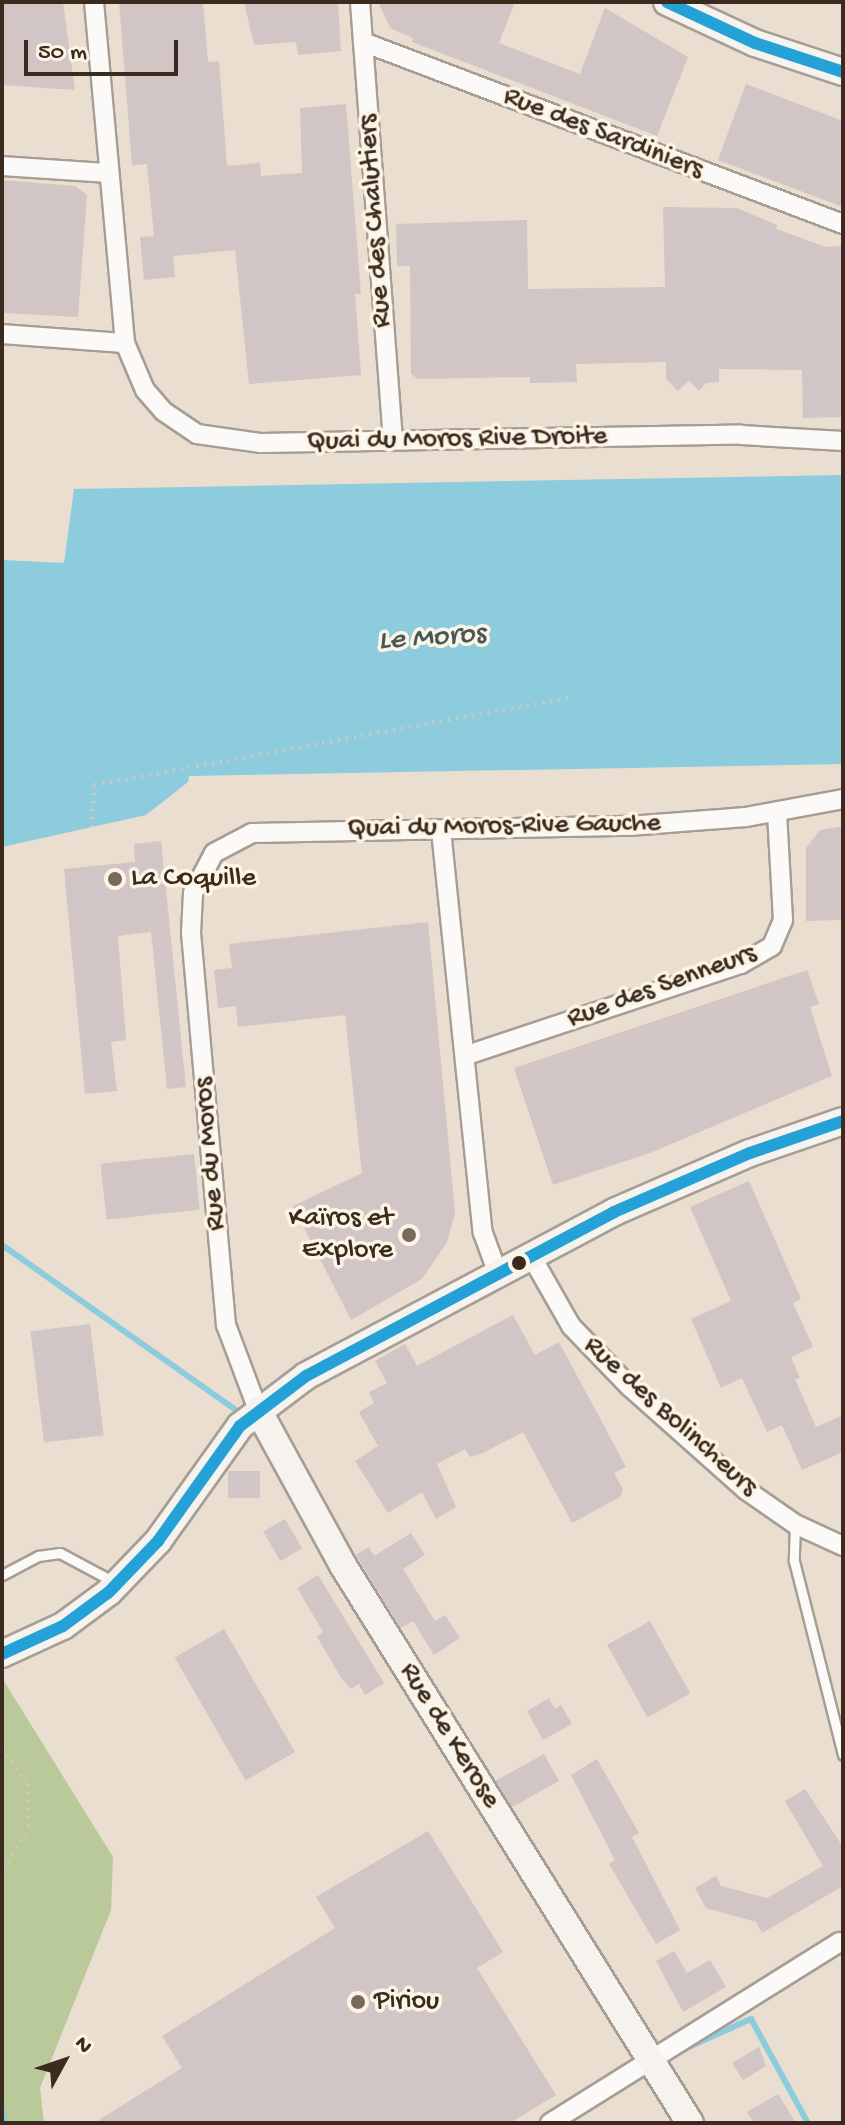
<!DOCTYPE html>
<html>
<head>
<meta charset="utf-8">
<style>
  body { margin:0 }
  #map { position:relative; width:845px; height:2125px; overflow:hidden; background:#e9decf; font-family:"Gochi Hand",sans-serif }
  div>[style] { position:absolute }
  .forest>* { inset:0; background:#b9c999 }
  .water>* { inset:0; background:#8dccdd }
  .stream>* { height:6px; margin:-3px; padding:0 3px; transform-origin:3px; border-radius:3px; background:#8dccdd }
  .building>* { inset:0; background:#d2c5c5; transform-origin:0 0 }
  .path>* { height:4px; margin-top:-2px; transform-origin:0; background:repeating-linear-gradient(90deg,#cbc7c3 0 2px,transparent 0 8px) }
  .roads { filter:drop-shadow(2px 0 #a69e94) drop-shadow(-2px 0 #a69e94) drop-shadow(0 2px #a69e94) drop-shadow(0 -2px #a69e94) }
  .lane>* { height:9px; margin:-4.5px; padding:0 4.5px; transform-origin:4.5px; border-radius:4.5px; background:#fcfaf8 }
  .street>* { height:18px; margin:-9px; padding:0 9px; transform-origin:9px; border-radius:9px; background:#fcfaf8 }
  .secondary>* { height:26px; margin:-13px; padding:0 13px; transform-origin:13px; border-radius:13px; background:#f6f2ed }
  .bus-1>* { height:12px; margin:-6px; padding:0 6px; transform-origin:6px; border-radius:6px; background:#24a1d6 }
  .dots>* { width:22px; height:22px; translate:-50% -50%; box-sizing:border-box; border:4px solid #fcf5e5; border-radius:50% }
  span { translate:-50% -50%; white-space:nowrap; text-align:center; line-height:1.15; -webkit-text-stroke:7px #fcf5e5; paint-order:stroke }
  .street-label { font-size:28px; color:#3b2a1e }
  .poi-label { font-size:28px; color:#3b2a1e }
  .left { translate:0 -50%; text-align:left }
  .right { translate:-100% -50%; text-align:right }
  .water-label { font-size:30px; color:#485859; font-style:italic }
  .frame { position:absolute; inset:0; border:4px solid #3b2a1e; pointer-events:none }
  .north { position:absolute; left:24px; top:2021px; width:80px; height:80px; -webkit-text-stroke:6px #fcf5e5; paint-order:stroke; rotate:50deg; font-size:22px; font-weight:700; line-height:32px; text-align:center; color:#3b2a1e }
  .north::after { content:''; display:block; margin:auto; width:28px; height:36px; background:#3b2a1e; clip-path:polygon(50% 0,100% 100%,50% 72%,0 100%) }
  .scale { position:absolute; left:24px; top:40px; width:154px; height:36px; box-sizing:border-box; border:4px solid #3b2a1e; border-top:0; padding-left:10px; font-size:24px; line-height:28px; white-space:nowrap; color:#3b2a1e; -webkit-text-stroke:6px #fcf5e5; paint-order:stroke }
</style>
</head>
<body>
<div id="map">
  <div class="forest">
    <div style="clip-path:polygon(2px 1678px,113px 1857px,111px 1910px,40px 2088px,44px 2123px,2px 2123px)"></div>
  </div>
  <div class="water">
    <div style="clip-path:polygon(843px 475px,843px 764px,189px 776px,188px 782px,146px 815px,2px 847px,2px 560px,64px 563px,74px 489px)"></div>
  </div>
  <div class="stream">
    <div style="left:2px;top:1245px;width:296px;rotate:35.2deg"></div>
    <div style="left:682px;top:2050px;width:76px;rotate:-24.2deg"></div>
    <div style="left:751px;top:2019px;width:119px;rotate:61.3deg"></div>
    <div style="left:2px;top:2107px;width:16px;rotate:79deg"></div>
  </div>
  <div class="building">
    <div style="clip-path:polygon(2px 2px,63px 2px,75px 90px,2px 85px)"></div>
    <div style="clip-path:polygon(119px 2px,203px 2px,208px 62px,219px 61px,227px 166px,260px 163px,261px 176px,302px 173px,300px 108px,346px 104px,361px 294px,355px 294px,361px 375px,249px 384px,235px 250px,173px 256px,175px 277px,144px 280px,140px 237px,154px 236px,147px 164px,132px 165px)"></div>
    <div style="clip-path:polygon(244px 2px,338px 3px,341px 51px,298px 55px,296px 42px,254px 45px)"></div>
    <div style="clip-path:polygon(378px 2px,515px 2px,499px 43px,580px 74px,605px 8px,688px 57px,657px 136px,412px 42px,413px 38px,390px 28px)"></div>
    <div style="clip-path:polygon(746px 84px,843px 121px,843px 207px,718px 160px)"></div>
    <div style="clip-path:polygon(2px 180px,75px 186px,87px 195px,78px 317px,2px 313px)"></div>
    <div style="clip-path:polygon(663px 207px,737px 208px,777px 225px,776px 229px,826px 247px,842px 246px,843px 417px,803px 418px,802px 370px,719px 369px,719px 382px,706px 383px,699px 391px,689px 380px,678px 391px,666px 379px,666px 362px,576px 364px,577px 382px,530px 383px,530px 377px,418px 379px,411px 374px,410px 266px,397px 266px,396px 224px,527px 220px,528px 289px,665px 287px)"></div>
    <div style="clip-path:polygon(843px 826px,843px 920px,806px 921px,806px 848px,820px 830px)"></div>
    <div style="clip-path:polygon(161px 841px,186px 1087px,167px 1089px,151px 932px,118px 936px,126px 1040px,111px 1042px,117px 1091px,85px 1094px,64px 869px,135px 862px,134px 844px)"></div>
    <div style="clip-path:polygon(428px 922px,455px 1213px,447px 1242px,422px 1279px,351px 1320px,293px 1206px,362px 1173px,345px 1015px,238px 1027px,236px 1006px,218px 1008px,214px 970px,232px 968px,229px 944px)"></div>
    <div style="clip-path:polygon(807px 970px,819px 1004px,810px 1007px,832px 1076px,650px 1153px,553px 1185px,514px 1068px)"></div>
    <div style="left:194px;top:1154px;width:56px;height:94px;rotate:84deg"></div>
    <div style="clip-path:polygon(749px 1181px,801px 1299px,793px 1303px,813px 1347px,791px 1357px,800px 1378px,795px 1379px,816px 1427px,843px 1415px,843px 1452px,802px 1470px,782px 1425px,767px 1432px,742px 1378px,721px 1388px,691px 1319px,731px 1301px,690px 1207px)"></div>
    <div style="clip-path:polygon(513px 1315px,535px 1355px,559px 1342px,626px 1467px,614px 1473px,623px 1489px,620px 1497px,572px 1523px,523px 1432px,483px 1453px,470px 1457px,465px 1449px,437px 1464px,456px 1507px,436px 1519px,422px 1492px,388px 1513px,355px 1461px,378px 1446px,359px 1412px,374px 1403px,369px 1392px,387px 1383px,375px 1361px,405px 1344px,417px 1366px)"></div>
    <div style="left:90px;top:1324px;width:112px;height:60px;rotate:83deg"></div>
    <div style="left:228px;top:1471px;width:32px;height:27px"></div>
    <div style="left:285px;top:1519px;width:34px;height:25px;rotate:60deg"></div>
    <div style="clip-path:polygon(411px 1533px,425px 1555px,403px 1569px,435px 1621px,445px 1615px,460px 1638px,434px 1655px,413px 1621px,401px 1628px,356px 1555px,369px 1547px,374px 1556px)"></div>
    <div style="clip-path:polygon(318px 1575px,384px 1683px,365px 1695px,359px 1684px,351px 1689px,342px 1679px,317px 1637px,323px 1632px,297px 1588px)"></div>
    <div style="left:650px;top:1621px;width:83px;height:49px;rotate:61deg"></div>
    <div style="left:224px;top:1629px;width:142px;height:57px;rotate:60deg"></div>
    <div style="clip-path:polygon(549px 1698px,555px 1709px,561px 1705px,572px 1724px,543px 1740px,527px 1711px)"></div>
    <div style="left:544px;top:1754px;width:31px;height:55px;rotate:61deg"></div>
    <div style="clip-path:polygon(597px 1759px,639px 1833px,632px 1837px,680px 1930px,656px 1944px,609px 1864px,615px 1860px,571px 1775px)"></div>
    <div style="clip-path:polygon(805px 1789px,843px 1847px,843px 1886px,762px 1933px,756px 1922px,706px 1908px,695px 1888px,716px 1876px,721px 1886px,767px 1898px,823px 1866px,785px 1801px)"></div>
    <div style="clip-path:polygon(428px 1831px,503px 1952px,477px 1968px,556px 2095px,510px 2123px,94px 2123px,182px 2068px,162px 2036px,335px 1928px,316px 1897px)"></div>
    <div style="clip-path:polygon(674px 1951px,687px 1973px,710px 1960px,726px 1987px,683px 2012px,656px 1961px)"></div>
    <div style="clip-path:polygon(759px 2047px,766px 2066px,743px 2080px,732px 2063px)"></div>
    <div style="clip-path:polygon(778px 2094px,796px 2123px,754px 2123px,747px 2112px)"></div>
  </div>
  <div class="path">
    <div style="left:92px;top:827px;width:42px;rotate:-87.3deg"></div>
    <div style="left:94px;top:785px;width:489px;rotate:-10.4deg"></div>
    <div style="left:2px;top:1748px;width:44px;rotate:54.2deg"></div>
    <div style="left:28px;top:1784px;width:42px;rotate:88.6deg"></div>
    <div style="left:29px;top:1826px;width:55px;rotate:119.4deg"></div>
  </div>
  <div class="roads">
    <div class="lane">
      <div style="left:795px;top:1524px;width:37px;rotate:92deg"></div>
      <div style="left:794px;top:1561px;width:200px;rotate:75.8deg"></div>
      <div style="left:2px;top:1575px;width:41px;rotate:-27.8deg"></div>
      <div style="left:38px;top:1556px;width:22px;rotate:-8deg"></div>
      <div style="left:60px;top:1553px;width:61px;rotate:28.2deg"></div>
    </div>
    <div class="street">
      <div style="left:94px;top:2px;width:342px;rotate:84.8deg"></div>
      <div style="left:125px;top:343px;width:51px;rotate:66.9deg"></div>
      <div style="left:145px;top:390px;width:28px;rotate:49deg"></div>
      <div style="left:163px;top:411px;width:41px;rotate:34.1deg"></div>
      <div style="left:197px;top:434px;width:65px;rotate:8deg"></div>
      <div style="left:261px;top:443px;width:480px;rotate:-1deg"></div>
      <div style="left:741px;top:435px;width:102px;rotate:3.4deg"></div>
      <div style="left:360px;top:2px;width:439px;rotate:85.7deg"></div>
      <div style="left:363px;top:42px;width:513px;rotate:20.77deg"></div>
      <div style="left:2px;top:166px;width:106px;rotate:3.8deg"></div>
      <div style="left:2px;top:334px;width:123px;rotate:4.2deg"></div>
      <div style="left:441px;top:830px;width:405px;rotate:84.1deg"></div>
      <div style="left:483px;top:1233px;width:40px;rotate:69.8deg"></div>
      <div style="left:467px;top:1055px;width:289px;rotate:-18.4deg"></div>
      <div style="left:741px;top:964px;width:36px;rotate:-30deg"></div>
      <div style="left:772px;top:946px;width:28px;rotate:-67deg"></div>
      <div style="left:783px;top:920px;width:108px;rotate:-93.2deg"></div>
      <div style="left:530px;top:1254px;width:83px;rotate:60.3deg"></div>
      <div style="left:571px;top:1326px;width:85px;rotate:46deg"></div>
      <div style="left:630px;top:1387px;width:155px;rotate:41.6deg"></div>
      <div style="left:746px;top:1490px;width:60px;rotate:34.8deg"></div>
      <div style="left:795px;top:1524px;width:53px;rotate:24.6deg"></div>
      <div style="left:258px;top:1410px;width:91px;rotate:-110.6deg"></div>
      <div style="left:226px;top:1325px;width:394px;rotate:-95.1deg"></div>
      <div style="left:191px;top:933px;width:40px;rotate:-87.1deg"></div>
      <div style="left:193px;top:893px;width:45px;rotate:-62.3deg"></div>
      <div style="left:214px;top:853px;width:43px;rotate:-27.8deg"></div>
      <div style="left:252px;top:833px;width:377px;rotate:-1.1deg"></div>
      <div style="left:629px;top:826px;width:117px;rotate:-4.4deg"></div>
      <div style="left:746px;top:817px;width:99px;rotate:-10.5deg"></div>
      <div style="left:550px;top:2123px;width:342px;rotate:-32deg"></div>
    </div>
    <div class="secondary">
      <div style="left:667px;top:2px;width:97px;rotate:25deg"></div>
      <div style="left:755px;top:43px;width:93px;rotate:18.2deg"></div>
      <div style="left:258px;top:1410px;width:179px;rotate:61.3deg"></div>
      <div style="left:344px;top:1567px;width:655px;rotate:58.11deg"></div>
      <div style="left:2px;top:1654px;width:67px;rotate:-24.7deg"></div>
      <div style="left:63px;top:1626px;width:57px;rotate:-36.5deg"></div>
      <div style="left:109px;top:1592px;width:71px;rotate:-46.1deg"></div>
      <div style="left:158px;top:1541px;width:141px;rotate:-54.5deg"></div>
      <div style="left:240px;top:1426px;width:83px;rotate:-37.1deg"></div>
      <div style="left:306px;top:1376px;width:349px;rotate:-28deg"></div>
      <div style="left:614px;top:1212px;width:148px;rotate:-23.5deg"></div>
      <div style="left:750px;top:1153px;width:98px;rotate:-19deg"></div>
    </div>
  </div>
  <div class="bus-1">
    <div style="left:667px;top:2px;width:97px;rotate:25deg"></div>
    <div style="left:755px;top:43px;width:93px;rotate:18.2deg"></div>
    <div style="left:2px;top:1654px;width:67px;rotate:-24.7deg"></div>
    <div style="left:63px;top:1626px;width:57px;rotate:-36.5deg"></div>
    <div style="left:109px;top:1592px;width:71px;rotate:-46.1deg"></div>
    <div style="left:158px;top:1541px;width:141px;rotate:-54.5deg"></div>
    <div style="left:240px;top:1426px;width:83px;rotate:-37.1deg"></div>
    <div style="left:306px;top:1376px;width:349px;rotate:-28deg"></div>
    <div style="left:614px;top:1212px;width:148px;rotate:-23.5deg"></div>
    <div style="left:750px;top:1153px;width:98px;rotate:-19deg"></div>
  </div>
  <div class="dots">
    <div style="left:115px;top:879px;background:#78695c"></div>
    <div style="left:409px;top:1235px;background:#78695c"></div>
    <div style="left:519px;top:1263px;background:#3b2a1e"></div>
    <div style="left:358px;top:2002px;background:#78695c"></div>
  </div>
  <div class="street-label">
    <span style="left:603px;top:134px;rotate:21deg">Rue des Sardiniers</span>
    <span style="left:376px;top:221px;rotate:-94deg">Rue des Chalutiers</span>
    <span style="left:457px;top:440px;rotate:-1deg">Quai du Moros Rive Droite</span>
    <span style="left:504px;top:827px;rotate:-1deg">Quai du Moros-Rive Gauche</span>
    <span style="left:662px;top:987px;rotate:-20deg">Rue des Senneurs</span>
    <span style="left:211px;top:1154px;rotate:-95deg">Rue du Moros</span>
    <span style="left:670px;top:1417px;rotate:42deg">Rue des Bolincheurs</span>
    <span style="left:449px;top:1736px;rotate:58deg">Rue de Kerose</span>
  </div>
  <div class="poi-label">
    <span class="left" style="left:131px;top:879px">La Coquille</span>
    <span class="right" style="left:393px;top:1235px">Kaïros et<br>Explore</span>
    <span class="left" style="left:374px;top:2002px">Piriou</span>
  </div>
  <div class="water-label">
    <span style="left:432px;top:639px;rotate:-4deg">Le Moros</span>
  </div>
  <div class="frame"></div>
  <div class="north">N</div>
  <div class="scale">50 m</div>
</div>
</body>
</html>
